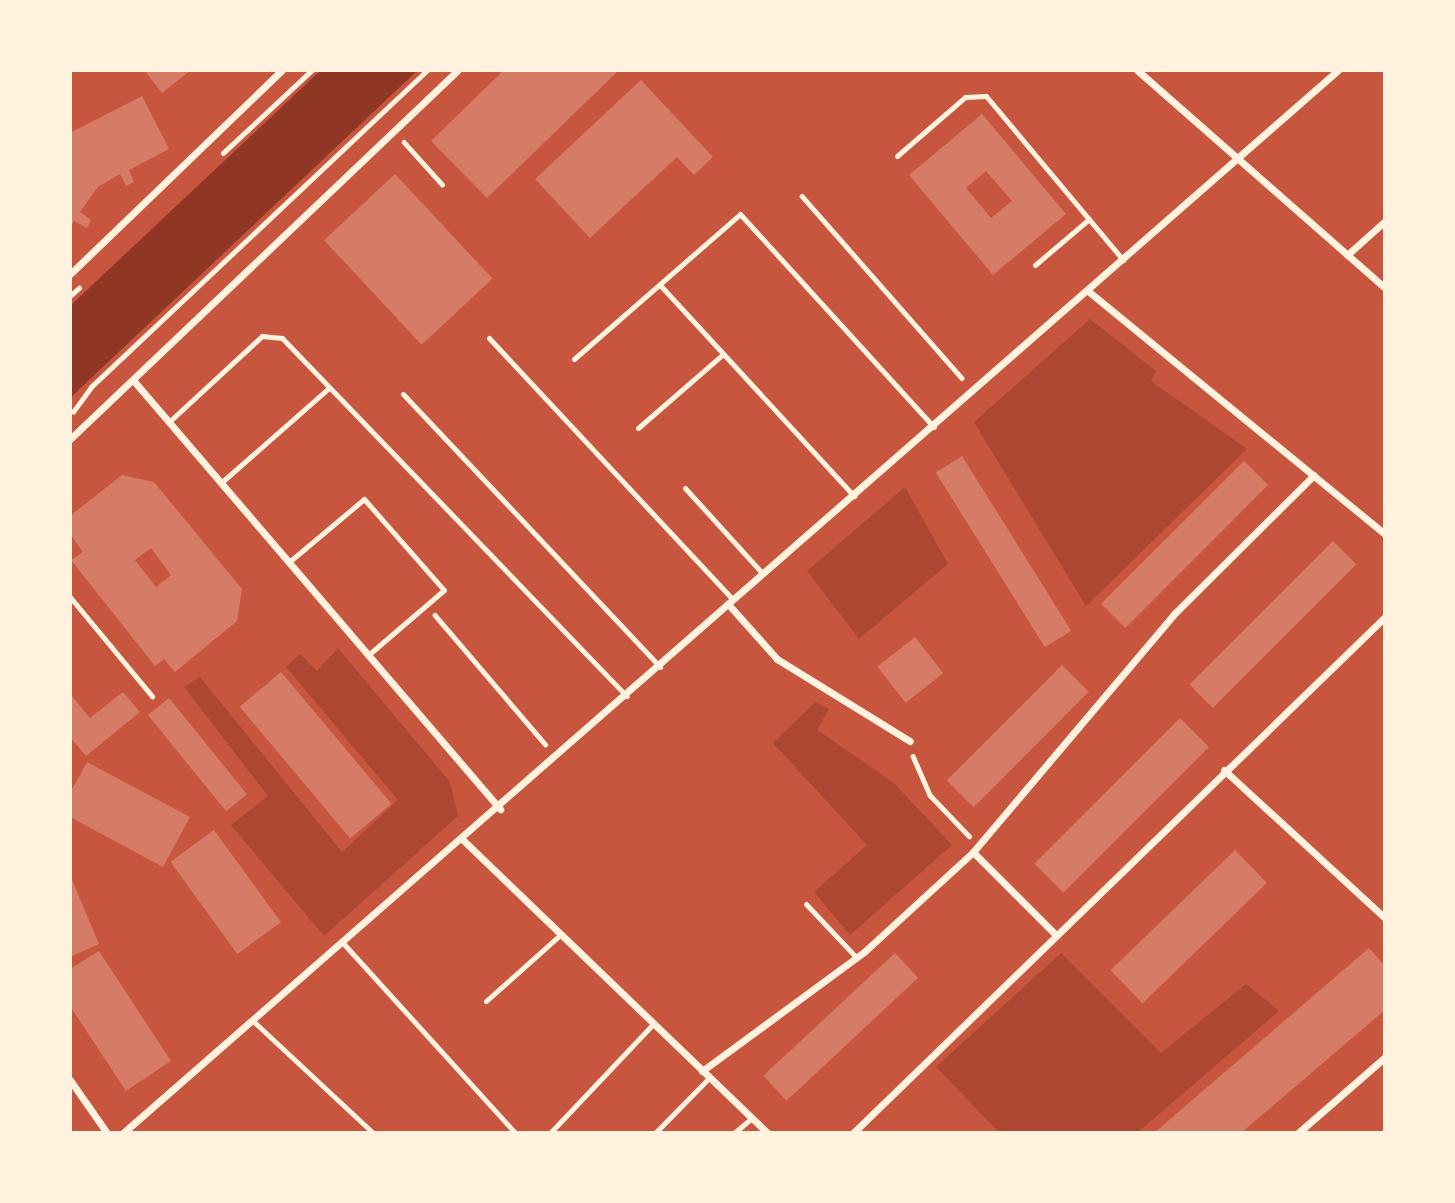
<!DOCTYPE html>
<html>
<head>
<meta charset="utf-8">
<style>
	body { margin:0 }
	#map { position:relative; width:1455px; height:1203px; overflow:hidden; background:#c8553d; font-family:Quicksand,sans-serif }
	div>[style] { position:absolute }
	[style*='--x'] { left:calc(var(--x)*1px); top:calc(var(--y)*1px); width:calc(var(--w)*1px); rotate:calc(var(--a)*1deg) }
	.green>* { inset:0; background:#ae4732 }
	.water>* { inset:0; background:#8f3625 }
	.building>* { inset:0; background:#d67c66; transform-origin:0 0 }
	.path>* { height:4.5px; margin:-2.25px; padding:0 2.25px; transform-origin:2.25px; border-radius:2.25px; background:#fff3e0 }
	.service>* { height:5px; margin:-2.5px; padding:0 2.5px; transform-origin:2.5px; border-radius:2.5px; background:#fff3e0 }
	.minor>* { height:7px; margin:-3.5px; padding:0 3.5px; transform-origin:3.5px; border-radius:3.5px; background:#fff3e0 }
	span { translate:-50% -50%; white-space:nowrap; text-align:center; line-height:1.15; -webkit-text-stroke:7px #fff3e0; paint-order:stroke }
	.frame { position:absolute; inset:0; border:72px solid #fff3e0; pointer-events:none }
</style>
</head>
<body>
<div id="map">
	<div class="green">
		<div style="clip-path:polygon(1090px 319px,1156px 371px,1151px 381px,1247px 449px,1086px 606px,974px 422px)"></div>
		<div style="clip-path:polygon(905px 487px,948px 564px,859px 639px,807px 571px)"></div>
		<div style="clip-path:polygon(338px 648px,450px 782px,458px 816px,324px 936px,231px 825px,268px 796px,184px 687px,200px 677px,342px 852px,398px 800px,286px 667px,300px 654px,317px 671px)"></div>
		<div style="clip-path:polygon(815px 702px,829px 709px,817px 730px,894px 783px,952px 845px,850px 935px,814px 892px,867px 845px,773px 743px)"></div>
		<div style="clip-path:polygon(1061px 953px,1161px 1053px,1246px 984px,1279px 1011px,1137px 1133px,1000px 1133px,936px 1067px)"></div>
	</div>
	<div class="water">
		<div style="clip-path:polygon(321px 70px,418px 70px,70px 398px,70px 306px)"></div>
	</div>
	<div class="building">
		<div style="clip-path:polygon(144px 70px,191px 70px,162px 93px)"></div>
		<div style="clip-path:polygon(504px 70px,619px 70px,487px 198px,431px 141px)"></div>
		<div style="clip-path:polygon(641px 80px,713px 157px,694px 175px,677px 157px,590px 238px,535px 179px)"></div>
		<div style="clip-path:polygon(142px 96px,169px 149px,129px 170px,134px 182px,126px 186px,120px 174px,98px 187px,80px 212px,91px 220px,87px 228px,74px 221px,70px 227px,70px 133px)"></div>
		<div style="clip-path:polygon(evenodd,982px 114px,1066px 214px,993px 275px,909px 175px,982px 114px,986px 171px,1012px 201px,991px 218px,966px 188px,986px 171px)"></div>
		<div style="left:395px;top:174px;width:143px;height:97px;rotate:47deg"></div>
		<div style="left:962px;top:456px;width:206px;height:31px;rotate:58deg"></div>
		<div style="left:1244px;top:461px;width:34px;height:202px;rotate:45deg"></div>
		<div style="clip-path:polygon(evenodd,122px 475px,154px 482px,242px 589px,237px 621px,175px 672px,164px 659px,155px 666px,71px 560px,83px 552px,70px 534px,70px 516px,122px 475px,151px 548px,171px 575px,156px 587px,135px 560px,151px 548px)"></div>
		<div style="left:1333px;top:541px;width:33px;height:203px;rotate:45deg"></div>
		<div style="left:915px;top:637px;width:46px;height:48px;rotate:52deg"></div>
		<div style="left:1062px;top:665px;width:38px;height:163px;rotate:45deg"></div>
		<div style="left:281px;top:672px;width:172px;height:54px;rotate:50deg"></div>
		<div style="clip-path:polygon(123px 692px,140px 712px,86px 756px,70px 737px,70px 694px,90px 718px)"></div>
		<div style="left:169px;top:698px;width:124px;height:27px;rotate:51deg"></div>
		<div style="left:1180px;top:718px;width:41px;height:206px;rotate:45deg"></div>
		<div style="clip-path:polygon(87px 762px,190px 817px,163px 867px,70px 817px,70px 793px)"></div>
		<div style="left:214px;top:830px;width:114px;height:54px;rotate:54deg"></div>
		<div style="left:1235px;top:850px;width:46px;height:173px;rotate:46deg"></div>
		<div style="clip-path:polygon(70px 875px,99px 944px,70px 957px)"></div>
		<div style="clip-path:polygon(1369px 948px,1385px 966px,1385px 1010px,1241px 1133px,1154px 1133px)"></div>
		<div style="clip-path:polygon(99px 951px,171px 1061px,126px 1091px,70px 1006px,70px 969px)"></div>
		<div style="left:895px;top:953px;width:34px;height:180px;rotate:47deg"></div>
	</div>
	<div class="path">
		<div style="--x:404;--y:142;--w:57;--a:47.9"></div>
		<div style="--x:223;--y:153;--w:122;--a:-43"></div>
		<div style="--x:802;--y:196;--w:242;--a:48.7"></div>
		<div style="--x:70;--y:296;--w:12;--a:-42"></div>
		<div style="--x:73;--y:412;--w:31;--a:-54"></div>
		<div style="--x:91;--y:387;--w:462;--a:-43.3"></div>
		<div style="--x:435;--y:615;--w:170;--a:49.5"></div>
		<div style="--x:913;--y:756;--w:43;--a:66.4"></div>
		<div style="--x:930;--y:795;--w:57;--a:46.4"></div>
	</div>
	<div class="service">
		<div style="--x:897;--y:156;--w:90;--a:-40.9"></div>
		<div style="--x:965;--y:97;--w:21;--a:-3"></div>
		<div style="--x:986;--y:96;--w:214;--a:50.1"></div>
		<div style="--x:1035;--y:265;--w:71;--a:-40.4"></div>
		<div style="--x:660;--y:285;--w:287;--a:47.4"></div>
		<div style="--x:489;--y:338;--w:358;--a:47"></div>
		<div style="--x:574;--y:359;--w:220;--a:-41.1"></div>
		<div style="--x:740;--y:214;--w:288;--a:47.7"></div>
		<div style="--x:403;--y:394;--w:375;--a:46.7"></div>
		<div style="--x:171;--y:420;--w:124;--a:-42.7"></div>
		<div style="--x:262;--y:336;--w:20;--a:6"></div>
		<div style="--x:282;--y:338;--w:497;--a:46.1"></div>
		<div style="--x:638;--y:428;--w:113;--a:-41"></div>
		<div style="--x:223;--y:481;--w:141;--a:-41.3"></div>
		<div style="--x:685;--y:488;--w:116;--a:47.8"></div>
		<div style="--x:289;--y:562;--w:98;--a:-40"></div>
		<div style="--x:364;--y:499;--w:121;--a:48.7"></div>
		<div style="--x:444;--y:590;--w:101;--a:139.4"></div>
		<div style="--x:70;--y:597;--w:129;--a:50.4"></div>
		<div style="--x:806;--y:904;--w:73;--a:46.7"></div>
		<div style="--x:343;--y:943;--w:256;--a:47.8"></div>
		<div style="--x:486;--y:1001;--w:99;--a:-41.7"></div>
		<div style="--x:252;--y:1020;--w:166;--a:43"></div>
		<div style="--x:550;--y:1133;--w:149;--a:-46.6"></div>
		<div style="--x:655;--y:1133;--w:77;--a:-45.5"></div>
		<div style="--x:734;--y:1133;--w:23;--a:-40"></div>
	</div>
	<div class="minor">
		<div style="--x:1137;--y:70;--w:330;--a:41.3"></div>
		<div style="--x:1347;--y:255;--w:51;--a:-41.8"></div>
		<div style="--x:70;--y:274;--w:294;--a:-43.9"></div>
		<div style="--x:1088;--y:291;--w:384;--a:39.3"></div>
		<div style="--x:133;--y:380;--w:565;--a:49.45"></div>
		<div style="--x:70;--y:439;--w:535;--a:-43.56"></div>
		<div style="--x:728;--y:604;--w:74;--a:48.3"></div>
		<div style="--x:777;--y:659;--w:156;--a:31.7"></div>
		<div style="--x:1224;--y:770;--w:219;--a:42.6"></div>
		<div style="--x:463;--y:840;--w:423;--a:43.9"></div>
		<div style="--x:973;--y:852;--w:117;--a:45"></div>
		<div style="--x:702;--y:1071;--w:201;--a:-36.3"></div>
		<div style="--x:864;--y:952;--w:148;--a:-42.5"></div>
		<div style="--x:973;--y:852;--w:312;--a:-49.8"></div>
		<div style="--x:1174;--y:614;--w:197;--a:-44.8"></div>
		<div style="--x:70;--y:1080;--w:65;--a:55.1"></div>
		<div style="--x:123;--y:1133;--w:1614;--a:-41.18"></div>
		<div style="--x:853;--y:1133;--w:741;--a:-44.13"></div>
		<div style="--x:1298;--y:1133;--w:116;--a:-41.1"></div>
	</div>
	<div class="frame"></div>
</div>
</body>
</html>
